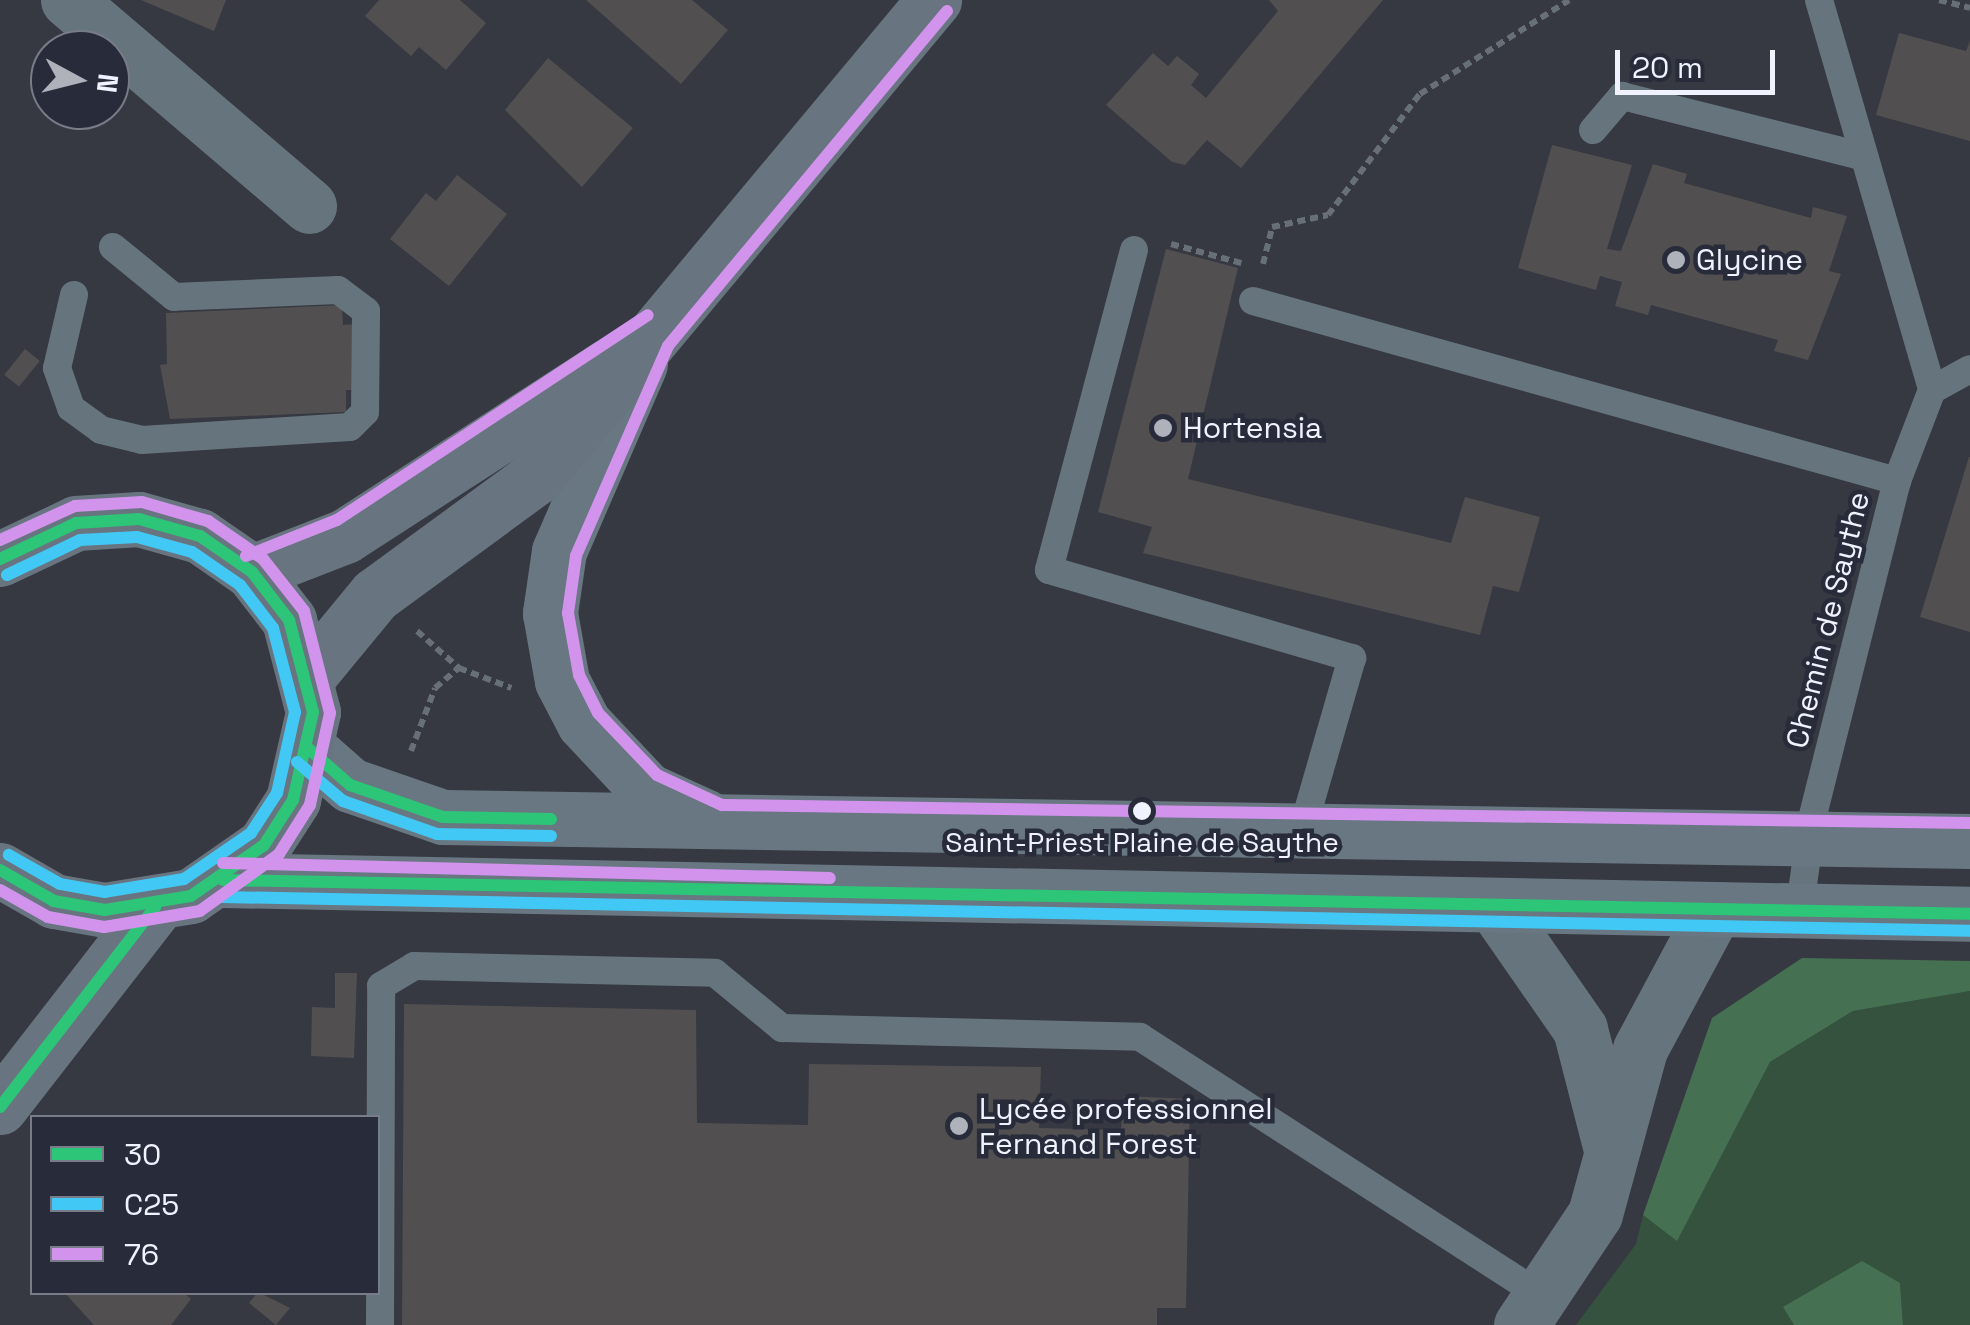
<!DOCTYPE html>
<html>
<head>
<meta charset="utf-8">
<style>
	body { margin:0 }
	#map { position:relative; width:1970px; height:1325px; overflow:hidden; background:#363941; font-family:"Space Grotesk",sans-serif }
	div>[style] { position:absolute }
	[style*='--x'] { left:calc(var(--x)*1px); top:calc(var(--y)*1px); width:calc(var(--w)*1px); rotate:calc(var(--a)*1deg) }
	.green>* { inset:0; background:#34523e }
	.forest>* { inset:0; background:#457152 }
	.building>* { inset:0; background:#524f51; transform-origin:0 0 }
	.path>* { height:6px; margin-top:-3px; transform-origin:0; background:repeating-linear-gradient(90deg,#676f77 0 8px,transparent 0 13px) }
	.lane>* { height:28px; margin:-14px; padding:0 14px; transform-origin:14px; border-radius:14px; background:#66747d }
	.street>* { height:55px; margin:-27.5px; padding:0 27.5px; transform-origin:27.5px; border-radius:27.5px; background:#66747d }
	.secondary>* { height:55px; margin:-27.5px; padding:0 27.5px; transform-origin:27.5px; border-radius:27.5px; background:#687782 }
	.primary>* { height:55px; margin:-27.5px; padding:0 27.5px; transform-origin:27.5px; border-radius:27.5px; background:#687580 }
	.bus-1>* { height:12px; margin:-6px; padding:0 6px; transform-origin:6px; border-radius:6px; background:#2dc577 }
	.bus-2>* { height:12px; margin:-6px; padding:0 6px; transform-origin:6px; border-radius:6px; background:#41c8f4 }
	.bus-3>* { height:12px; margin:-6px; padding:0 6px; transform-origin:6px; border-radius:6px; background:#d193ec }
	.dots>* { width:28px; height:28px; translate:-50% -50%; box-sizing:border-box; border:5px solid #282c3a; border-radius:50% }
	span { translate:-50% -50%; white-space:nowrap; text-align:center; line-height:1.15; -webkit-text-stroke:9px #282c3a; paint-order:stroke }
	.bus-label { font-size:28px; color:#f0f3fd }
	.poi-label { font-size:30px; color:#f0f3fd }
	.left { translate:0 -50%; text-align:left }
	.street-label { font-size:30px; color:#f0f3fd }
	.legend { position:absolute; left:30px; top:1115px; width:350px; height:180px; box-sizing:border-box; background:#282c3a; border:2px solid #787c88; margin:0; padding:12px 18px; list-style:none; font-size:30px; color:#f0f3fd }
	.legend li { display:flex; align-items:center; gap:20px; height:50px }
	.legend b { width:50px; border:2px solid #787c88 }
	.north { position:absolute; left:30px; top:30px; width:100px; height:100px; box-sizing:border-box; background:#282c3a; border:2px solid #787c88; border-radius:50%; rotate:97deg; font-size:28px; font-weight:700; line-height:40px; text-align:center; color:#f0f3fd }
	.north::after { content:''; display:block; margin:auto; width:35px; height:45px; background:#afb2bb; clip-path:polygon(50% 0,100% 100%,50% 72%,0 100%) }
	.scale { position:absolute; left:1615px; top:50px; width:160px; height:45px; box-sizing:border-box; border:5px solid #f0f3fd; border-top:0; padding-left:12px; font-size:30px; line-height:35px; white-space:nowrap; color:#f0f3fd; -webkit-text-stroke:8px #282c3a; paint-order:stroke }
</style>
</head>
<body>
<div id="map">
	<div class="green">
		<div style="clip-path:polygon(1970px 991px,1970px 1325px,1903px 1325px,1900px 1283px,1784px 1308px,1794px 1325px,1576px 1325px,1636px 1244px,1643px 1215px,1677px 1240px,1770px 1062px,1853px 1011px)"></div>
	</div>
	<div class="forest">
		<div style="clip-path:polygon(1802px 958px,1970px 961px,1970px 991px,1853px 1011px,1770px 1062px,1677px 1241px,1643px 1215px,1712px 1018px)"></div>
		<div style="clip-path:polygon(1862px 1261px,1900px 1283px,1903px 1325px,1794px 1325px,1783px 1307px)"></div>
	</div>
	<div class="building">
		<div style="clip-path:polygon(141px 0,226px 0,214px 31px)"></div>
		<div style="clip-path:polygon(379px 0,460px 0,486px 23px,446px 70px,419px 47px,411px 56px,365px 16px)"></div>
		<div style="clip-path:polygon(586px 0,692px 0,728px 30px,681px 84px)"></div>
		<div style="clip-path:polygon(1269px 0,1383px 0,1241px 168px,1207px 140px,1185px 165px,1172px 162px,1106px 105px,1153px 53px,1168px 66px,1177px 56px,1199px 74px,1191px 85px,1206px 98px,1278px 11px)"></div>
		<div style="clip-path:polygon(1899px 33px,1966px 51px,1970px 41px,1970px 141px,1876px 115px)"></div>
		<div style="clip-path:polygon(548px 58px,633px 128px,582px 187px,505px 110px)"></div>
		<div style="clip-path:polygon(1552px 145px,1632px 165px,1607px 249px,1621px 251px,1653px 164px,1687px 174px,1684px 183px,1811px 218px,1813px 207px,1847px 216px,1829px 271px,1841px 274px,1808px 360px,1774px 351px,1778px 340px,1651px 305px,1648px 315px,1615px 306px,1622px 282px,1600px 276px,1596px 290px,1518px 268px)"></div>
		<div style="clip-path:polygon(457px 175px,507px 214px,449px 286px,390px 239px,426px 193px,436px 201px)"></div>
		<div style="clip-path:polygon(1166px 249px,1238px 268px,1188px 479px,1451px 543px,1465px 497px,1540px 517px,1519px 592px,1493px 586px,1480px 635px,1143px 553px,1152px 527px,1098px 512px)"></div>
		<div style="clip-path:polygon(342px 305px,343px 325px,356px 324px,359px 390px,346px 390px,346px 412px,170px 419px,160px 365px,167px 364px,166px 313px)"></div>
		<div style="left:25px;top:349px;width:19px;height:33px;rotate:39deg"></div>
		<div style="clip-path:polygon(1969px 457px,1970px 457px,1970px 632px,1920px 617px)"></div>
		<div style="clip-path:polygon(335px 973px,357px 973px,354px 1058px,311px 1056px,312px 1007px,335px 1008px)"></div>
		<div style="clip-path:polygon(404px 1004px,696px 1010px,697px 1123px,808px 1125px,809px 1064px,1041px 1067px,1039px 1128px,1121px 1130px,1124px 1096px,1190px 1099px,1186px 1308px,1157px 1308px,1157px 1325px,402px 1325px)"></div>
		<div style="clip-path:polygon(64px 1292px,183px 1292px,191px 1299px,171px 1325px,94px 1325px)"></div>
		<div style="clip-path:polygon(258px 1292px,290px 1308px,276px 1325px,249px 1303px)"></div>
	</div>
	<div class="path">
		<div style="--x:1939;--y:0;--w:32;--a:14"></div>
		<div style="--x:1171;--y:244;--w:73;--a:15.2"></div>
		<div style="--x:1263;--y:264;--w:38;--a:-76"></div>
		<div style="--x:1272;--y:227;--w:57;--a:-12.1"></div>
		<div style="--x:1328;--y:215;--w:152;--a:-52.8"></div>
		<div style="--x:1420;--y:94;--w:176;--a:-32.2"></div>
		<div style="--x:417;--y:631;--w:56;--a:41.4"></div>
		<div style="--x:459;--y:668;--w:56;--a:21"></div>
		<div style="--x:411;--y:751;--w:67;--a:-69.1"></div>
		<div style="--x:435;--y:688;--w:31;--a:-40"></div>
	</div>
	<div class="lane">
		<div style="--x:1819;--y:0;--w:406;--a:73.8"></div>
		<div style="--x:1593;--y:130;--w:45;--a:-49.5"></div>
		<div style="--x:1622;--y:96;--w:245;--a:14.1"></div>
		<div style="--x:1134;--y:250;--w:331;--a:104.9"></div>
		<div style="--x:1049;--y:570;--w:316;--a:16.2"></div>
		<div style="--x:1352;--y:658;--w:180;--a:106.1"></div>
		<div style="--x:74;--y:295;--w:75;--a:103.1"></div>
		<div style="--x:57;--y:368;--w:42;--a:70.7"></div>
		<div style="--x:71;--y:408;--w:37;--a:36"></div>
		<div style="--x:101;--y:430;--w:42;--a:13.7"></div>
		<div style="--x:142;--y:440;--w:208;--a:-3.6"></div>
		<div style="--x:350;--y:427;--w:21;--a:-45"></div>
		<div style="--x:365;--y:412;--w:101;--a:-89.4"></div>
		<div style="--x:366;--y:311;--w:35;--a:-143"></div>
		<div style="--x:338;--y:290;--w:164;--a:177.6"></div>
		<div style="--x:174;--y:297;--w:79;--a:-140.7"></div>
		<div style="--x:1253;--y:301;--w:669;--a:15.62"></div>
		<div style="--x:1799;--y:914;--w:96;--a:-82.2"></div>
		<div style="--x:1812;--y:819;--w:349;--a:-75.9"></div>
		<div style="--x:1897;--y:481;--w:97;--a:-69"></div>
		<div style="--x:1932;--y:390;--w:43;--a:-28.9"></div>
		<div style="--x:380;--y:1325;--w:339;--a:-89.8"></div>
		<div style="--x:381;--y:986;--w:39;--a:-31"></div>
		<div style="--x:414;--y:966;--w:301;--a:1.3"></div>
		<div style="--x:715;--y:973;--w:87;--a:39.4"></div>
		<div style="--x:782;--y:1028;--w:358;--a:1.4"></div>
		<div style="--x:1140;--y:1037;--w:480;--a:32.8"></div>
	</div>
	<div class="street">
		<div style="--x:68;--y:0;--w:317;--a:40.5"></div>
		<div style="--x:1496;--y:908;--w:147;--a:55.2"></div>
		<div style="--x:1580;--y:1029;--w:121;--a:75.6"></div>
		<div style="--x:1521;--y:1325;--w:133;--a:-56.3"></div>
		<div style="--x:1595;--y:1214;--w:171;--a:-74.7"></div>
		<div style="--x:1640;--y:1049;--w:154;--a:-61.8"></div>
	</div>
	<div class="secondary">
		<div style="--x:640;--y:364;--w:204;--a:113.4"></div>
		<div style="--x:559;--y:551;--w:63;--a:98.3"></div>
		<div style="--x:550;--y:613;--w:69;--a:80"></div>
		<div style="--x:562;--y:681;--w:47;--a:62.4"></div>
		<div style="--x:584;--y:723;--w:92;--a:46.8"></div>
		<div style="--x:647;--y:790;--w:65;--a:24.6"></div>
		<div style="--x:309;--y:749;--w:55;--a:41.3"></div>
		<div style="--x:350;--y:785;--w:98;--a:19"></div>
		<div style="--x:443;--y:817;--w:1527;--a:0.9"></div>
		<div style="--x:223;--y:880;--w:1747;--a:1.11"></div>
	</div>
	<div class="primary">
		<div style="--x:0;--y:559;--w:84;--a:-25.3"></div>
		<div style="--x:76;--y:523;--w:63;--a:-3.6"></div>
		<div style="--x:139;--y:519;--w:63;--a:15.6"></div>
		<div style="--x:200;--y:536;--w:63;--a:34.7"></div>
		<div style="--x:252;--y:572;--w:61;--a:52.4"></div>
		<div style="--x:289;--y:620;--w:95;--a:75.4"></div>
		<div style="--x:313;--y:712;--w:90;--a:102.8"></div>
		<div style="--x:293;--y:800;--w:54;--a:122.8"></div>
		<div style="--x:264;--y:845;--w:89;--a:145.1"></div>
		<div style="--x:191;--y:896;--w:87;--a:170.8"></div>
		<div style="--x:105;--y:910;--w:52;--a:-170"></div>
		<div style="--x:54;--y:901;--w:62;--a:-150.1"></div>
		<div style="--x:252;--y:572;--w:100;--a:-21.2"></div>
		<div style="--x:345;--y:536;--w:313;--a:-32.9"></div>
		<div style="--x:309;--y:675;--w:104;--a:-50.5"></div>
		<div style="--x:375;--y:595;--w:198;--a:-36.2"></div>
		<div style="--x:535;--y:478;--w:623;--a:-50.15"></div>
		<div style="--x:0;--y:1107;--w:253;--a:-52.2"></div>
	</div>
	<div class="bus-1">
		<div style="--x:0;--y:559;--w:84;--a:-25.3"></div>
		<div style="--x:76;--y:523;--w:63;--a:-3.6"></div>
		<div style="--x:139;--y:519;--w:63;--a:15.6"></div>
		<div style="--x:200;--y:536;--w:63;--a:34.7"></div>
		<div style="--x:252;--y:572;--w:61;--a:52.4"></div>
		<div style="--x:289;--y:620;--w:95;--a:75.4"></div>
		<div style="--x:313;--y:712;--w:90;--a:102.8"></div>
		<div style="--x:293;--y:800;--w:54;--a:122.8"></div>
		<div style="--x:264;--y:845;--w:89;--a:145.1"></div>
		<div style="--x:191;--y:896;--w:87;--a:170.8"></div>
		<div style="--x:105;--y:910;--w:52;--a:-170"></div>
		<div style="--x:54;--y:901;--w:62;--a:-150.1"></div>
		<div style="--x:309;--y:749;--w:55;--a:41.3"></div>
		<div style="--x:350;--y:785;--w:98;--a:19"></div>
		<div style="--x:443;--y:817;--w:108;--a:1.1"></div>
		<div style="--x:223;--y:880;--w:1747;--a:1.11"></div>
		<div style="--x:0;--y:1107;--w:253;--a:-52.2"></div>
	</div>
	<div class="bus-2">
		<div style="--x:7;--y:575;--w:81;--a:-25.6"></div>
		<div style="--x:80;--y:540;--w:57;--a:-3"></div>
		<div style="--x:137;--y:537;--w:57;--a:15.3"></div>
		<div style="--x:192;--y:552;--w:58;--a:34.5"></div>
		<div style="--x:240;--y:585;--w:54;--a:52.5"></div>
		<div style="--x:273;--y:628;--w:87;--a:75.3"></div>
		<div style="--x:295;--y:712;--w:83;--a:102.5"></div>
		<div style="--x:277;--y:793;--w:48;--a:123"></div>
		<div style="--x:251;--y:833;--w:81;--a:145.5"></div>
		<div style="--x:184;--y:879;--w:80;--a:170.7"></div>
		<div style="--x:105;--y:892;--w:46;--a:-169.9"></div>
		<div style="--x:60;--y:884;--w:59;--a:-150.4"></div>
		<div style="--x:297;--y:762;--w:60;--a:40.3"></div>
		<div style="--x:343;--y:801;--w:100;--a:19.3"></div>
		<div style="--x:437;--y:834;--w:114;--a:1"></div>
		<div style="--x:223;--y:897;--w:1747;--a:1.11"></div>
	</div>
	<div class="bus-3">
		<div style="--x:947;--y:11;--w:436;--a:129.8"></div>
		<div style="--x:668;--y:346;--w:229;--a:113.7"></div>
		<div style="--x:576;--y:556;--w:58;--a:98"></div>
		<div style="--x:568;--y:613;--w:63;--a:79.9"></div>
		<div style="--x:579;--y:675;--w:42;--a:63.4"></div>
		<div style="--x:598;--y:713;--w:86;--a:46.4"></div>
		<div style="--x:657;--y:775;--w:72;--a:24.8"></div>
		<div style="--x:722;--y:805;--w:1248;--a:0.83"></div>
		<div style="--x:0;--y:540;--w:82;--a:-24.4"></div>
		<div style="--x:75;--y:506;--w:67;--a:-3.4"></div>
		<div style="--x:142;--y:502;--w:69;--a:16.1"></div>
		<div style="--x:208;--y:521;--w:67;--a:34.6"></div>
		<div style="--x:263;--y:559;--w:66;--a:51.7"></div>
		<div style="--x:304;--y:611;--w:105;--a:75.7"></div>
		<div style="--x:330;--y:713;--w:94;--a:102.3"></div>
		<div style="--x:310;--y:805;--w:58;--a:122.3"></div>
		<div style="--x:279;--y:854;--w:97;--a:144.2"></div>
		<div style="--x:200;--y:911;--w:97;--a:170.5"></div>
		<div style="--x:104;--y:927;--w:57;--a:-169.9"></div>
		<div style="--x:48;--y:917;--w:55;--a:-150.6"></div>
		<div style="--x:246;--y:556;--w:98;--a:-21.6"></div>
		<div style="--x:337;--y:520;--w:372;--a:-33.4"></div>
		<div style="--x:223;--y:863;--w:607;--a:1.42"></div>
	</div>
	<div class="dots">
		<div style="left:1676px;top:260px;background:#afb2bb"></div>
		<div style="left:1163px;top:428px;background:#afb2bb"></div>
		<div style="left:1142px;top:811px;background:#f0f3fd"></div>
		<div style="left:959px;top:1126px;background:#afb2bb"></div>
	</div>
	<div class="bus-label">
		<span style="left:1142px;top:842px">Saint-Priest Plaine de Saythe</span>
	</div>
	<div class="poi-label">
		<span class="left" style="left:1696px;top:260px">Glycine</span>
		<span class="left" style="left:1183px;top:428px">Hortensia</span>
		<span class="left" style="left:979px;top:1126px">Lycée professionnel<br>Fernand Forest</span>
	</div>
	<div class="street-label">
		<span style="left:1828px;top:620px;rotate:-76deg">Chemin de Saythe</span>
	</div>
	<ul class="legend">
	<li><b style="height:12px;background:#2dc577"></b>30</li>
	<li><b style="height:12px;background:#41c8f4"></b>C25</li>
	<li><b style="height:12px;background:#d193ec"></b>76</li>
	</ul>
	<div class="north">N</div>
	<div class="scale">20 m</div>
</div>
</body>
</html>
